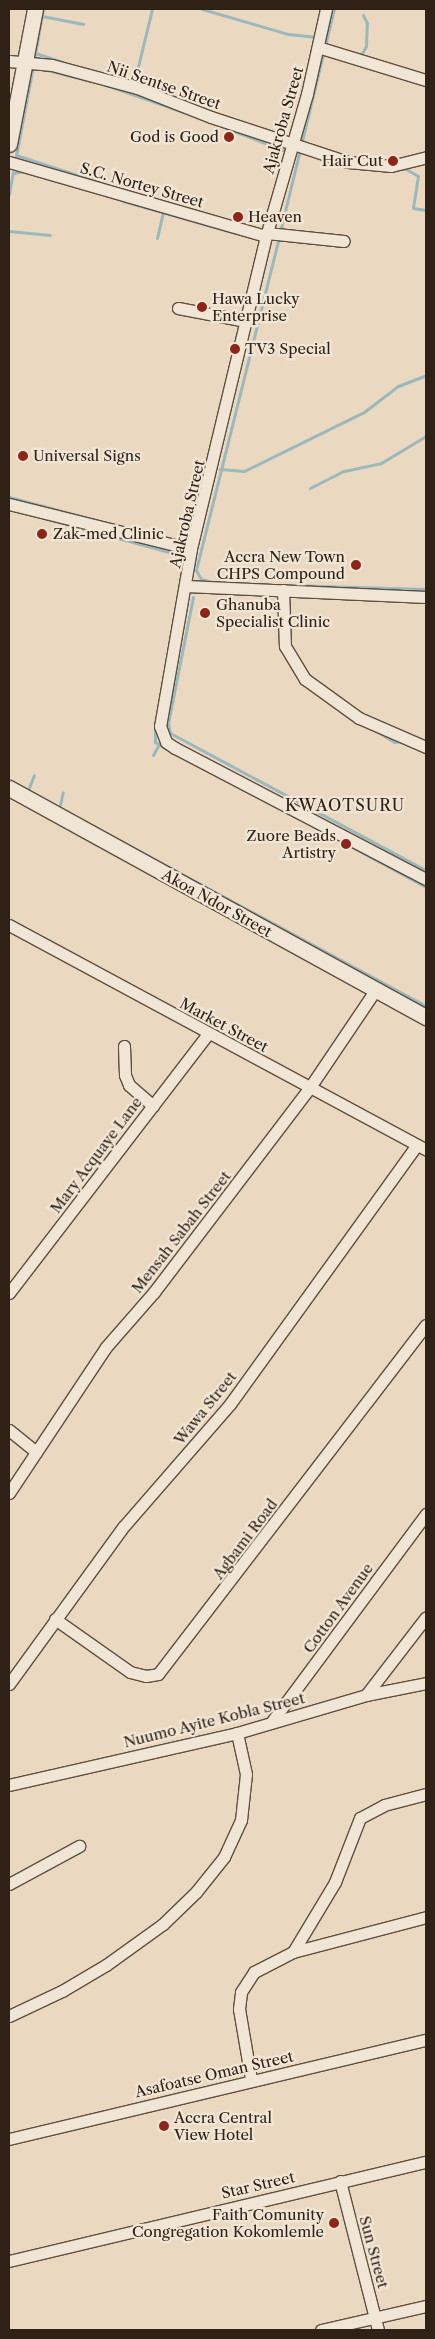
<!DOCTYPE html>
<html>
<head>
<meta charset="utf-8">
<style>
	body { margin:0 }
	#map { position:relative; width:435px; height:2339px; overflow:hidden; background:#ead9c0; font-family:"Libre Caslon Text",serif }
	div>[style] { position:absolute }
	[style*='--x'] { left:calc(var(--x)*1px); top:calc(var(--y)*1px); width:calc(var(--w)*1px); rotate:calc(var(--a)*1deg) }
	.stream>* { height:3px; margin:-1.5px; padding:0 1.5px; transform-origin:1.5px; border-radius:1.5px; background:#9bb8bc }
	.roads { filter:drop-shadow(1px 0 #5e4f40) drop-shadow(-1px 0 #5e4f40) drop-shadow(0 1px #5e4f40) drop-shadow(0 -1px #5e4f40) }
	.minor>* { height:11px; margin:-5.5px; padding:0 5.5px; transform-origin:5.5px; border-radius:5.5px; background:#f1e6d6 }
	.tertiary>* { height:15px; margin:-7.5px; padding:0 7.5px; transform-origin:7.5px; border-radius:7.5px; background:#f1e6d6 }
	.dots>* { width:14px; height:14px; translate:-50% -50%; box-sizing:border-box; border:2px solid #f1e6d6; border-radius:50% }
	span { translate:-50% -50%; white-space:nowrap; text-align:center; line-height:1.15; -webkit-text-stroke:4.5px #f1e6d6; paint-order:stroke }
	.street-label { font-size:15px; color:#2f2115 }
	.poi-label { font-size:15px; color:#2f2115 }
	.right { translate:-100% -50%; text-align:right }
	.left { translate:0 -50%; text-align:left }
	.neighbourhood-label { font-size:16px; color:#2f2115; letter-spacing:1px }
	.frame { position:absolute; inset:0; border:10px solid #2f2115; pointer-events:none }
</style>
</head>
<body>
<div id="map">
	<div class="stream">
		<div style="--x:202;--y:9;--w:90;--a:16.2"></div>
		<div style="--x:288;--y:34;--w:27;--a:6"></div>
		<div style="--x:42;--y:16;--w:42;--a:11"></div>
		<div style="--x:35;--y:53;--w:29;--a:18"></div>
		<div style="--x:361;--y:55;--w:10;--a:-61"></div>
		<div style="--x:366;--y:46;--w:23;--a:-88"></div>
		<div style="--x:367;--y:23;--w:9;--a:-117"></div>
		<div style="--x:34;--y:60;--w:52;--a:-80"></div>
		<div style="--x:43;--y:69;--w:49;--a:14.3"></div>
		<div style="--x:134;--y:83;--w:76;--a:-76.3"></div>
		<div style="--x:106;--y:85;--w:82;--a:19.3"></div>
		<div style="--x:226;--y:128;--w:66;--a:21.2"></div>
		<div style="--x:16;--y:155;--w:89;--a:18.2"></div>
		<div style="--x:16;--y:156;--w:92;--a:-79.3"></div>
		<div style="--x:397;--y:169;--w:9;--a:0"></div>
		<div style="--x:406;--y:169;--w:14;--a:30"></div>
		<div style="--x:418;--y:176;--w:32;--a:99"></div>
		<div style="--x:413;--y:208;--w:13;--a:9"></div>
		<div style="--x:13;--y:173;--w:11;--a:-10"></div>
		<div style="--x:9;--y:194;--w:22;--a:-80"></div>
		<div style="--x:123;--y:201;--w:116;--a:15.9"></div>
		<div style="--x:9;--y:231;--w:41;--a:5.6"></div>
		<div style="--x:280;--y:232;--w:229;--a:-76.4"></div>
		<div style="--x:157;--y:238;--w:26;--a:-77"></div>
		<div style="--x:220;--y:469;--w:24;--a:5"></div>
		<div style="--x:244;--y:471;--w:134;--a:-26.2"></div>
		<div style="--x:364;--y:412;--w:43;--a:-37.4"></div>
		<div style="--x:398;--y:386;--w:30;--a:-21"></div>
		<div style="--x:310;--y:488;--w:38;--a:-27"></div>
		<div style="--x:344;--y:471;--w:38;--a:-12"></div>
		<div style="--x:381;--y:463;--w:52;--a:-31"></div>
		<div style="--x:9;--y:497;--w:106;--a:14.8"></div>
		<div style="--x:44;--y:518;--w:145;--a:15.2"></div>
		<div style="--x:186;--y:544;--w:14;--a:-73"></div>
		<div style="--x:182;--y:567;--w:16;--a:-79"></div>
		<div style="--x:213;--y:582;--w:12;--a:-166"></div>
		<div style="--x:201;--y:579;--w:10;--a:-119"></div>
		<div style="--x:196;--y:570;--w:342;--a:-76"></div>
		<div style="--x:287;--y:585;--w:139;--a:1.6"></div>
		<div style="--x:193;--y:597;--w:128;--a:101.2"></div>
		<div style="--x:168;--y:723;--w:10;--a:79"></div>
		<div style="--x:170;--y:733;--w:290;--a:28.2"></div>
		<div style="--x:155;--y:723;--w:19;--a:90"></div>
		<div style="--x:155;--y:742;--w:12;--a:31"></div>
		<div style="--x:376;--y:731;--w:21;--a:31"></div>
		<div style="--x:394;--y:742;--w:8;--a:-7"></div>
		<div style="--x:153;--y:755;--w:13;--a:-61"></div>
		<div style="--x:27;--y:793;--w:19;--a:-69"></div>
		<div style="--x:59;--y:809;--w:17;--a:-77"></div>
		<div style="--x:93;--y:826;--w:379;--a:28.4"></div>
		<div style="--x:70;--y:830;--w:229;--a:28.7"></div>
		<div style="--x:341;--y:841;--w:97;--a:28.4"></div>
		<div style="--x:287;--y:949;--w:21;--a:28"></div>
	</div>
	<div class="roads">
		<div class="minor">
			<div style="--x:326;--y:9;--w:87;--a:102.6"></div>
			<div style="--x:307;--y:94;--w:148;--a:106.1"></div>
			<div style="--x:266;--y:236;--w:322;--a:103.5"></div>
			<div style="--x:191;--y:549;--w:180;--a:99.9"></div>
			<div style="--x:160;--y:726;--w:17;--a:69"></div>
			<div style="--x:166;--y:742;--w:11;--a:34"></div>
			<div style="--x:175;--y:748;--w:283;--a:27.6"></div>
			<div style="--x:318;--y:47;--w:113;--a:17"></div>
			<div style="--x:9;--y:61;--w:43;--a:5.3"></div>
			<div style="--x:52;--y:65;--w:88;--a:15.1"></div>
			<div style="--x:137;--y:88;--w:79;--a:21.4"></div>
			<div style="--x:211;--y:117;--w:144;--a:18.2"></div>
			<div style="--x:348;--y:162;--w:43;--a:5.3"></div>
			<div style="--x:391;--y:166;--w:36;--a:-14"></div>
			<div style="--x:9;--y:162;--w:267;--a:16.1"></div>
			<div style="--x:267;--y:233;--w:77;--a:5.9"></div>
			<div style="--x:178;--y:308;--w:68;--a:11"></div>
			<div style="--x:9;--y:504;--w:187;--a:13.9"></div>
			<div style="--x:186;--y:586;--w:240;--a:2.6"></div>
			<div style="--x:283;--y:590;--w:56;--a:88"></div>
			<div style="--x:285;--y:646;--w:39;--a:59"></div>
			<div style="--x:305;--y:679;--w:67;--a:35.8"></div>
			<div style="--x:359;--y:718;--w:73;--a:23.4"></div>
			<div style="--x:9;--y:925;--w:474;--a:28.3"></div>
			<div style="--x:124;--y:1046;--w:29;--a:88"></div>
			<div style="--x:125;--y:1075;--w:11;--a:68"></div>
			<div style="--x:129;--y:1085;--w:32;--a:41"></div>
			<div style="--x:9;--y:1293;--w:327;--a:-52.5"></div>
			<div style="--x:9;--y:1430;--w:35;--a:39"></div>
			<div style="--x:9;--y:1493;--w:175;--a:-56.4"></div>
			<div style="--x:106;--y:1347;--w:73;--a:-48.9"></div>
			<div style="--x:154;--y:1292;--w:258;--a:-52.7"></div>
			<div style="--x:310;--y:1087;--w:118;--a:-56"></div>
			<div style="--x:55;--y:1619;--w:92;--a:35.2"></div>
			<div style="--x:130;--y:1672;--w:16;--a:14"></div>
			<div style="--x:146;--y:1676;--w:12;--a:-9"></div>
			<div style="--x:158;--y:1674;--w:440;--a:-52.5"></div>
			<div style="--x:9;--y:1684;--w:195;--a:-54"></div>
			<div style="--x:124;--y:1526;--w:162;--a:-49"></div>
			<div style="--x:230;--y:1404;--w:319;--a:-54.2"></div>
			<div style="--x:366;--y:1695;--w:98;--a:-52.4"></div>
			<div style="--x:273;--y:1720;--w:257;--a:-53.4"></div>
			<div style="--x:9;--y:1785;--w:234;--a:-12.8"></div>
			<div style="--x:237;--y:1733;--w:134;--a:-16.4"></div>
			<div style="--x:366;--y:1695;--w:61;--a:-11.3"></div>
			<div style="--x:9;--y:1884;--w:80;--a:-28.5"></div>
			<div style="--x:293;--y:1952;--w:82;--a:-59"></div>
			<div style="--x:335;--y:1882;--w:69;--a:-68.7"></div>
			<div style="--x:360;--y:1818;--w:27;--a:-28"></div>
			<div style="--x:384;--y:1805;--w:43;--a:-14.7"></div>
			<div style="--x:9;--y:2016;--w:59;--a:-25.3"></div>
			<div style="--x:62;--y:1991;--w:51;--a:-30.6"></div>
			<div style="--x:106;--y:1965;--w:70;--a:-35.7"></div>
			<div style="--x:163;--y:1924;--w:46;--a:-44.1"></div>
			<div style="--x:196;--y:1892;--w:45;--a:-51.3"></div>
			<div style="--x:224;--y:1857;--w:41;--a:-65.3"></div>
			<div style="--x:241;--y:1820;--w:46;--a:-83.8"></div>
			<div style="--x:246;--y:1774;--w:42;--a:-102.4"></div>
			<div style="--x:251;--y:2079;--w:71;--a:-99.7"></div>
			<div style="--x:239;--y:2009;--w:17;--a:-83"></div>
			<div style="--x:241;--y:1992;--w:24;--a:-57"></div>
			<div style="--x:254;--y:1972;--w:44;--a:-27.1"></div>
			<div style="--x:293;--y:1952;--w:138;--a:-14.7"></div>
			<div style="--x:9;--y:2139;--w:429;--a:-13.4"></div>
			<div style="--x:340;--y:2181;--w:154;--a:75.7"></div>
			<div style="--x:9;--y:2261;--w:429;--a:-13.4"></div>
			<div style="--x:321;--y:2330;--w:108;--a:-12.9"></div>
		</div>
		<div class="tertiary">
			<div style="--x:9;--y:144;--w:137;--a:-79.1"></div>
			<div style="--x:9;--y:788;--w:476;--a:28.8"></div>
		</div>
	</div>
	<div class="dots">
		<div style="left:229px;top:137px;background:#8f2418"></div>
		<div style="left:393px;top:161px;background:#8f2418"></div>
		<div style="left:238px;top:217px;background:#8f2418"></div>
		<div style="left:202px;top:307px;background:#8f2418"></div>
		<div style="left:235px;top:349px;background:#8f2418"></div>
		<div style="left:23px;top:456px;background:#8f2418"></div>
		<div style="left:42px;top:534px;background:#8f2418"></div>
		<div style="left:356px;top:565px;background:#8f2418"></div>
		<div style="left:205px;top:613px;background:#8f2418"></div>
		<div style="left:346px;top:844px;background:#8f2418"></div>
		<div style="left:164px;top:2126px;background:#8f2418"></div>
		<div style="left:334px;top:2223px;background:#8f2418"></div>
	</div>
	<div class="street-label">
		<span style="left:164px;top:85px;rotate:19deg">Nii Sentse Street</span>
		<span style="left:283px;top:120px;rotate:-74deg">Ajakroba Street</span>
		<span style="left:142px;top:185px;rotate:16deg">S.C. Nortey Street</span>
		<span style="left:187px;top:514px;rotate:-77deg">Ajakroba Street</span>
		<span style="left:217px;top:903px;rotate:29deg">Akoa Ndor Street</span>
		<span style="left:224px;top:1025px;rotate:28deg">Market Street</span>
		<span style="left:96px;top:1155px;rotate:-53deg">Mary Acquaye Lane</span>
		<span style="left:181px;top:1232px;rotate:-52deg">Mensah Sabah Street</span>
		<span style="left:205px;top:1408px;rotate:-51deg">Wawa Street</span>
		<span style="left:245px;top:1539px;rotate:-53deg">Agbami Road</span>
		<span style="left:338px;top:1608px;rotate:-54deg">Cotton Avenue</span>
		<span style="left:214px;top:1720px;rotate:-14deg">Nuumo Ayite Kobla Street</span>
		<span style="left:214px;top:2074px;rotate:-13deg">Asafoatse Oman Street</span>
		<span style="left:258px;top:2185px;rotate:-13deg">Star Street</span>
		<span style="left:374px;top:2252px;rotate:75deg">Sun Street</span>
	</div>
	<div class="poi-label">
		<span class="right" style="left:219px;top:137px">God is Good</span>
		<span class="right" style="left:383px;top:161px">Hair Cut</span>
		<span class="left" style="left:248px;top:217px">Heaven</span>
		<span class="left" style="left:212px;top:307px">Hawa Lucky<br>Enterprise</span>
		<span class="left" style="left:245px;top:349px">TV3 Special</span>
		<span class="left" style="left:33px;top:456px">Universal Signs</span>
		<span class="left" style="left:53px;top:534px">Zak-med Clinic</span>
		<span class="right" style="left:345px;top:565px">Accra New Town<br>CHPS Compound</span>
		<span class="left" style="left:216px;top:613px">Ghanuba<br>Specialist Clinic</span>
		<span class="right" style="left:336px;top:844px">Zuore Beads<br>Artistry</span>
		<span class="left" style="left:174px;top:2126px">Accra Central<br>View Hotel</span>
		<span class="right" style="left:324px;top:2223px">Faith Comunity<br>Congregation Kokomlemle</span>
	</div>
	<div class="neighbourhood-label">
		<span style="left:345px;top:805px">KWAOTSURU</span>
	</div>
	<div class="frame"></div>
</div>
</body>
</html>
